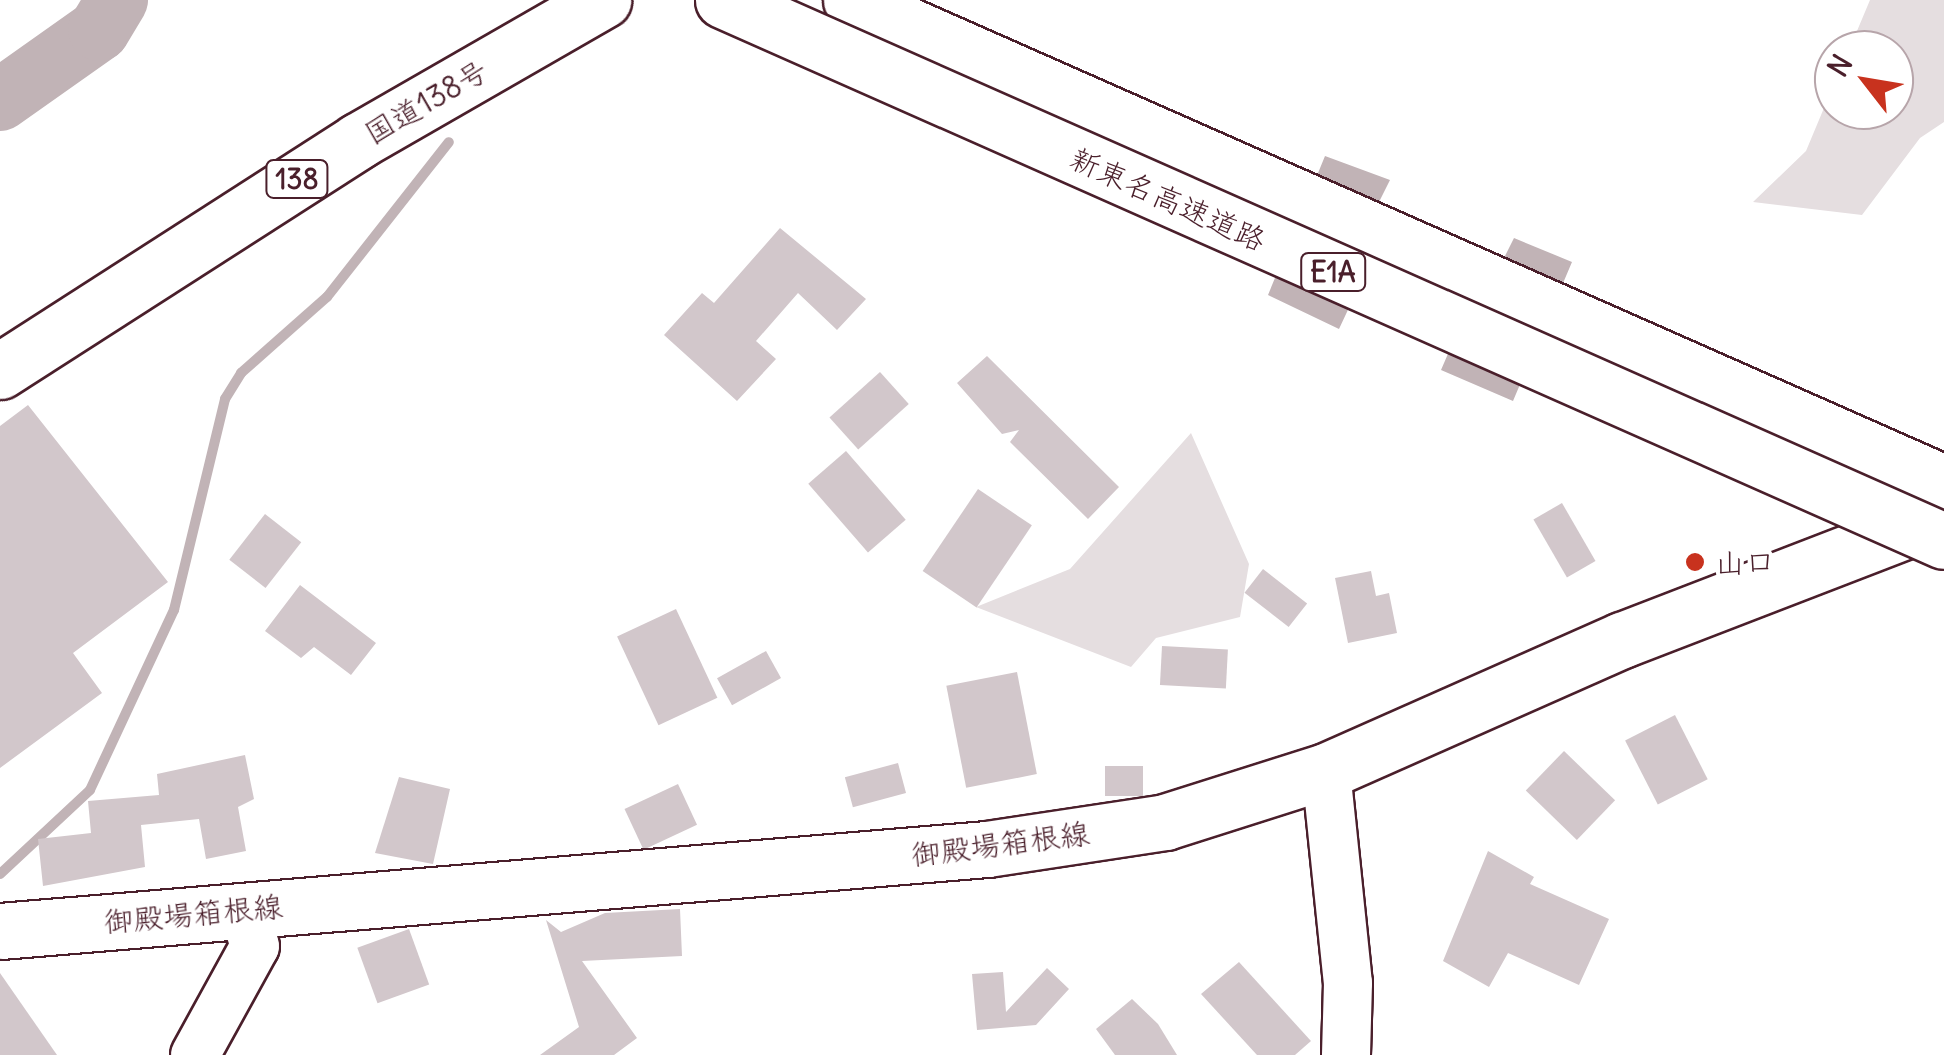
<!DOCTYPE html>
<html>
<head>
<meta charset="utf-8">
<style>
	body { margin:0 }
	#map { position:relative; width:1944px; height:1055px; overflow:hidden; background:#fff; font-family:Delius,"Klee One",sans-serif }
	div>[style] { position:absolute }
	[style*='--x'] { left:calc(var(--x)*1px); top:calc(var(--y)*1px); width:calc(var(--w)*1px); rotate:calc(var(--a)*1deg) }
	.green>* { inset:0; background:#e5dee0 }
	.water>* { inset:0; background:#c1b3b6 }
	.stream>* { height:10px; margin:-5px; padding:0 5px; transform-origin:5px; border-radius:5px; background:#c1b3b6 }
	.river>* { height:62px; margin:-31px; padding:0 31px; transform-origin:31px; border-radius:31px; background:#c1b3b6 }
	.building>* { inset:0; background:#d2c7cb; transform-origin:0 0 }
	.roads { filter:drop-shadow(2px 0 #4a1f2b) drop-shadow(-2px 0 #4a1f2b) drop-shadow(0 2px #4a1f2b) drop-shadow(0 -2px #4a1f2b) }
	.minor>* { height:48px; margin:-24px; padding:0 24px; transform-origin:24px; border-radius:24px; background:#fff }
	.major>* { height:55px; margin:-27.5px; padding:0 27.5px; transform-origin:27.5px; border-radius:27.5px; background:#fff }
	.highway>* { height:55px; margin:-27.5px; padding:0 27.5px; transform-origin:27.5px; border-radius:27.5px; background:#fff }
	.bridges { filter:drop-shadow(2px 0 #4a1f2b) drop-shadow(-2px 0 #4a1f2b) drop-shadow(0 2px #4a1f2b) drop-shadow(0 -2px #4a1f2b) }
	.highway-bridge>* { height:55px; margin:-27.5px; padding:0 27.5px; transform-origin:27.5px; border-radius:27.5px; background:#fff }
	.dots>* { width:28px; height:28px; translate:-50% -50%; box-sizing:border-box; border:5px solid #fff; border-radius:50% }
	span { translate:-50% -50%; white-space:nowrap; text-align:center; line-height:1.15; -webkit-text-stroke:8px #fff; paint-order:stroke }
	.shield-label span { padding:2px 8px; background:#fff; border:2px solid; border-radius:8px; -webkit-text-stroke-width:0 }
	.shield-label { font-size:28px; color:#4a1f2b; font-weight:700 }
	.street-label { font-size:30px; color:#4a1f2b }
	.poi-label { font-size:30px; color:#4a1f2b }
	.left { translate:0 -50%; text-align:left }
	.north { position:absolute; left:1814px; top:30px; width:100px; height:100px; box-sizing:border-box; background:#fff; border:2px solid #b7a5aa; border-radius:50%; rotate:301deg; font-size:28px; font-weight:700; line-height:40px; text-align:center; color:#4a1f2b }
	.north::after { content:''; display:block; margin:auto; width:35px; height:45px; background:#c8321e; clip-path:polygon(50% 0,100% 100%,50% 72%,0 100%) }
</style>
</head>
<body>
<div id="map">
	<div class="green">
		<div style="clip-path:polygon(1870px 0,1944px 0,1944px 122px,1920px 138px,1862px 215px,1753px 202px,1806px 151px,1834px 84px,1834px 110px,1894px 110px,1894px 50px,1849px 50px)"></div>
		<div style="clip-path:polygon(1191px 433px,1249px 564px,1240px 617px,1156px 638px,1131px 667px,976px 607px,1070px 569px)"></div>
	</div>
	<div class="water">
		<div style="clip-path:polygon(1325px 156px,1390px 180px,1375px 210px,1391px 218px,1339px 329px,1268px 295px)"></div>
		<div style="clip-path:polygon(1514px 238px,1572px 262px,1513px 401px,1441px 370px,1488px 261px,1502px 262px)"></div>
	</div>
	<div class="stream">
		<div style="--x:0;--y:874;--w:123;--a:-43"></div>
		<div style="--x:90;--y:790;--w:199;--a:-65"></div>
		<div style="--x:174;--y:610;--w:217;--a:-76.4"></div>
		<div style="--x:225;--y:399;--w:31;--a:-58"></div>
		<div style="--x:241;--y:373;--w:115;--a:-41.5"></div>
		<div style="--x:327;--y:297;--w:197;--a:-51.8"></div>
	</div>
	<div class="river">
		<div style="--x:0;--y:100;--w:121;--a:-35.3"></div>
		<div style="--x:99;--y:30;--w:35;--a:-59"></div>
	</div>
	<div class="building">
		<div style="clip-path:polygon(780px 228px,866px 299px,837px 330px,798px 293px,756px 341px,776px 359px,737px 401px,664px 335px,702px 293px,714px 303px)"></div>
		<div style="clip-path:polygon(987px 356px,1119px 487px,1088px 519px,1010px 442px,1019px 430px,1002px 434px,957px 383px)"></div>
		<div style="left:880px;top:372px;width:43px;height:68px;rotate:48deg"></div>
		<div style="clip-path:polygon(28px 405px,168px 582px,73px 653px,102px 693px,0 768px,0 426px)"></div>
		<div style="left:846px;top:451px;width:91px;height:50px;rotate:49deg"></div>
		<div style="left:978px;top:489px;width:65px;height:99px;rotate:34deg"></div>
		<div style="left:1562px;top:503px;width:67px;height:33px;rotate:60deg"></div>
		<div style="left:265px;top:514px;width:46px;height:58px;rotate:38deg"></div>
		<div style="left:1263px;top:569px;width:56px;height:30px;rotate:38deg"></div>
		<div style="clip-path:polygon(1371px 571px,1376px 596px,1389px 593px,1397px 633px,1348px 643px,1335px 578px)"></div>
		<div style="clip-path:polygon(300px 585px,376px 643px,351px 675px,314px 647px,301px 658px,265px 631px)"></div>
		<div style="left:676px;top:609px;width:98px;height:65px;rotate:65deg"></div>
		<div style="left:1162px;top:646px;width:66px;height:39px;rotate:3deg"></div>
		<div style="left:766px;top:651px;width:31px;height:56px;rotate:61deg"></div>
		<div style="left:1017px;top:672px;width:104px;height:72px;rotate:79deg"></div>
		<div style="left:1675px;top:715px;width:72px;height:56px;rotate:63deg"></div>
		<div style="left:1564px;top:751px;width:71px;height:55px;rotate:44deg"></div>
		<div style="clip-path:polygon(245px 755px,254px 799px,238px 807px,246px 851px,206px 859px,199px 819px,141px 825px,145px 867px,43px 886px,38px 839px,91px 833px,88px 801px,159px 795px,157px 774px)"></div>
		<div style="left:898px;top:763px;width:31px;height:55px;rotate:75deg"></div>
		<div style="left:1105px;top:766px;width:38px;height:30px"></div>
		<div style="clip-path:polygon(399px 777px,450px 789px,433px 864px,375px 853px)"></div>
		<div style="left:678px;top:784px;width:45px;height:59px;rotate:65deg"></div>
		<div style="clip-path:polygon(1488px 851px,1534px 877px,1530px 884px,1609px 919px,1579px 985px,1508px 953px,1489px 987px,1443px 961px)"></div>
		<div style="clip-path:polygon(680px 909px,682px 956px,582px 961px,637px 1038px,614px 1055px,540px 1055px,579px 1027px,546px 920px,561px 932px,605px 913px)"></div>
		<div style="left:409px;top:929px;width:59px;height:55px;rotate:70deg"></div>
		<div style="clip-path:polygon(1239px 962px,1311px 1041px,1295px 1055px,1257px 1055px,1201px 994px)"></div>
		<div style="clip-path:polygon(1047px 968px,1069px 989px,1036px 1025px,977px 1030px,972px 974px,1003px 972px,1006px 1012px)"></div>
		<div style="clip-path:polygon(0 973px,57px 1055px,0 1055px)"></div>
		<div style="clip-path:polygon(1132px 999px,1158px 1024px,1177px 1055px,1115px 1055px,1096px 1029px)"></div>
	</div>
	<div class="roads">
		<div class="minor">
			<div style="--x:1326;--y:771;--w:213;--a:84.1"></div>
			<div style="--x:1348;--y:983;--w:72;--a:91.6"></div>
			<div style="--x:195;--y:1055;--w:124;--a:-61.2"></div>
			<div style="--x:255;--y:946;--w:39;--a:-108"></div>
		</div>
		<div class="major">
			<div style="--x:0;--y:931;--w:990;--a:-4.75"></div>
			<div style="--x:987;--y:849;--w:180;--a:-8.6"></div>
			<div style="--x:1165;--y:822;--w:169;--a:-17.6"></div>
			<div style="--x:1326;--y:771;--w:324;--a:-23.9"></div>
			<div style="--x:1622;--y:640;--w:345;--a:-21.1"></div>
		</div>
		<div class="highway">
			<div style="--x:851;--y:0;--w:1195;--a:23.84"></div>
			<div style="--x:0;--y:371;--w:426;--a:-32.7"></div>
			<div style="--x:358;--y:141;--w:283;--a:-29.9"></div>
		</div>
	</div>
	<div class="bridges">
		<div class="highway-bridge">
			<div style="--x:723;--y:0;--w:1335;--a:23.9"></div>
		</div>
	</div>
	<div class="dots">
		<div style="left:1695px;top:562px;background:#c8321e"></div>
	</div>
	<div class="shield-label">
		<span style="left:297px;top:179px">138</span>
		<span style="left:1333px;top:272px">E1A</span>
	</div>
	<div class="street-label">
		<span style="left:426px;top:102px;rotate:-30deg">国道138号</span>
		<span style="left:1168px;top:199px;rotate:24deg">新東名高速道路</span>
		<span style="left:1000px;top:844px;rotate:-7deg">御殿場箱根線</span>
		<span style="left:193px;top:914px;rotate:-5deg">御殿場箱根線</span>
	</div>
	<div class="poi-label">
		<span class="left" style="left:1715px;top:562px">山口</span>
	</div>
	<div class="north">N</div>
</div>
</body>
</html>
